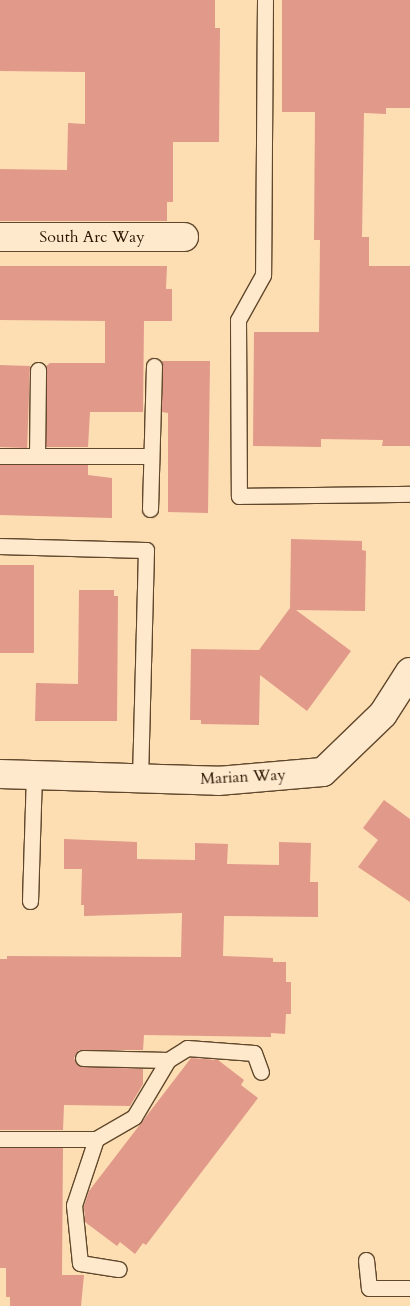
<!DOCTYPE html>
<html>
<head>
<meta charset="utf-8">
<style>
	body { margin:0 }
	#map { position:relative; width:410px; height:1306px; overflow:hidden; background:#fdddb2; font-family:Cardo,serif }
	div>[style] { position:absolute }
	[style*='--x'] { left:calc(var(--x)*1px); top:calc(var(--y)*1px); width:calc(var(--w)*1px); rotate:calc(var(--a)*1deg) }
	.building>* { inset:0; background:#e1998a; transform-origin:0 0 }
	.roads { filter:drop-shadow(1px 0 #60482c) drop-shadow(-1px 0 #60482c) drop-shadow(0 1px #60482c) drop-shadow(0 -1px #60482c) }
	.service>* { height:15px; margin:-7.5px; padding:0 7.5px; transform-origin:7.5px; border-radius:7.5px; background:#fee9cd }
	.minor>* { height:28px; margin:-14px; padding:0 14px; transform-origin:14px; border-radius:14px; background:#fee9cd }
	span { translate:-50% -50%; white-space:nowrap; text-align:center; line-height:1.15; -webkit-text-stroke:5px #fee9cd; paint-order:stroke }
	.street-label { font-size:16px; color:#2b1700 }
</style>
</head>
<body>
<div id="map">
	<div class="building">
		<div style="clip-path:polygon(0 0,215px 0,215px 28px,220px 28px,219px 142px,173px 142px,173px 202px,167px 202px,167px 221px,0 221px,0 169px,67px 170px,68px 123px,85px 124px,85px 72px,0 71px)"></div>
		<div style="clip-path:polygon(282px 0,410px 0,410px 108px,386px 108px,386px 114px,364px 113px,362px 237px,369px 237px,369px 266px,410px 266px,410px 446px,382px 446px,383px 440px,321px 439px,321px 447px,253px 446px,254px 332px,319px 332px,320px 240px,314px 240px,315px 112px,282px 112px)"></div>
		<div style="clip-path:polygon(0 266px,167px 266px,166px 289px,172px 289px,172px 321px,144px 321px,143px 412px,90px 412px,88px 447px,46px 447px,46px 366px,50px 363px,105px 363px,105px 321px,0 320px)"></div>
		<div style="clip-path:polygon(162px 361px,210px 361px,208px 513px,168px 512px,168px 413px,162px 412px)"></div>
		<div style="left:0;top:365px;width:30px;height:82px;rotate:2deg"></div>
		<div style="clip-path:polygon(0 465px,88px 465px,88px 475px,112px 478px,112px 518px,0 515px)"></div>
		<div style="clip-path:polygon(291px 539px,362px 541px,362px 550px,366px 551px,365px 611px,296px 610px,351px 651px,307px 711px,260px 675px,259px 725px,201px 724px,201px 720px,190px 720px,191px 649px,259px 650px,290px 608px)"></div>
		<div style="left:0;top:565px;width:34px;height:88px"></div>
		<div style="clip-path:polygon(79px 590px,114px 590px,114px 596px,118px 596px,117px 721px,35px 721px,36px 683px,78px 684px)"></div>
		<div style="clip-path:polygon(384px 800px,410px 819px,410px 902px,358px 867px,378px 840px,363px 828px)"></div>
		<div style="clip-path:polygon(64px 839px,137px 842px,137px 859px,195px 860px,195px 843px,228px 844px,227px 864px,279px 865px,279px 842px,311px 843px,310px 882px,318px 882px,318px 917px,224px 916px,223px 956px,273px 958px,273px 962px,286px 962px,286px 982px,291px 982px,291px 1014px,286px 1014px,285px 1034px,271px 1033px,271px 1037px,144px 1035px,143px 1050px,79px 1050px,74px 1058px,79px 1066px,143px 1069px,143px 1084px,130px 1106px,64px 1105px,63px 1130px,0 1130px,0 959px,7px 959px,7px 956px,181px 957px,182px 913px,84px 916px,84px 905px,81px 905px,82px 869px,64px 869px)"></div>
		<div style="clip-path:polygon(191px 1058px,218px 1060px,244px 1080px,241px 1085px,258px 1098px,146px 1245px,143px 1243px,135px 1254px,120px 1242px,117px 1246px,85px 1222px,84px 1206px,89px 1191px)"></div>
		<div style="clip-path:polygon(0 1148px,63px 1148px,62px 1275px,84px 1275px,81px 1306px,10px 1306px,10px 1297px,6px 1297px,6px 1268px,0 1268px)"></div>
	</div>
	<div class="roads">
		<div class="service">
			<div style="--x:265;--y:0;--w:275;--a:90.4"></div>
			<div style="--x:263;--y:275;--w:51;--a:119.1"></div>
			<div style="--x:238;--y:320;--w:176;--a:89.7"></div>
			<div style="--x:239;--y:496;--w:171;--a:-0.7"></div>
			<div style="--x:0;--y:456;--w:151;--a:0"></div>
			<div style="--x:37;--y:456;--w:86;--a:-89.3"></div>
			<div style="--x:150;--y:509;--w:143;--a:-88.4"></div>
			<div style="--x:0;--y:546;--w:146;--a:1.6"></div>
			<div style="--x:146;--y:550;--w:227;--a:91.5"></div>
			<div style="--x:30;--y:901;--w:127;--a:-88.2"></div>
			<div style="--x:83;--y:1058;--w:85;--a:1.3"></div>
			<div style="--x:168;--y:1060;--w:66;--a:120.8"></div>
			<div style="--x:134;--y:1117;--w:44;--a:149.9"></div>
			<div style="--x:168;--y:1060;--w:22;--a:-32"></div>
			<div style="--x:187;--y:1048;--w:67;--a:4.3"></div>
			<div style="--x:254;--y:1053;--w:20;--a:70"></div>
			<div style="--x:0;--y:1139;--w:96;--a:0"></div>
			<div style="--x:96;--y:1139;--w:70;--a:108.4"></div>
			<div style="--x:74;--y:1205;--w:58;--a:84.1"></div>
			<div style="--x:80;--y:1263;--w:39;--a:9"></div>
			<div style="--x:366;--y:1260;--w:28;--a:84"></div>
			<div style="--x:369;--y:1288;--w:41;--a:0"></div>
		</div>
		<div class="minor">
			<div style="--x:0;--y:237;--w:184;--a:0"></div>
			<div style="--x:0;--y:774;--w:218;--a:1.8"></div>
			<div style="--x:218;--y:781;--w:105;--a:-4.9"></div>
			<div style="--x:323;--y:772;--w:83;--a:-44"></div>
			<div style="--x:383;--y:714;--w:50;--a:-57.3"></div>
		</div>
	</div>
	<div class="street-label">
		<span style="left:92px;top:237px">South Arc Way</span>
		<span style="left:243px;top:777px;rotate:-3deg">Marian Way</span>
	</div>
</div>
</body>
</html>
